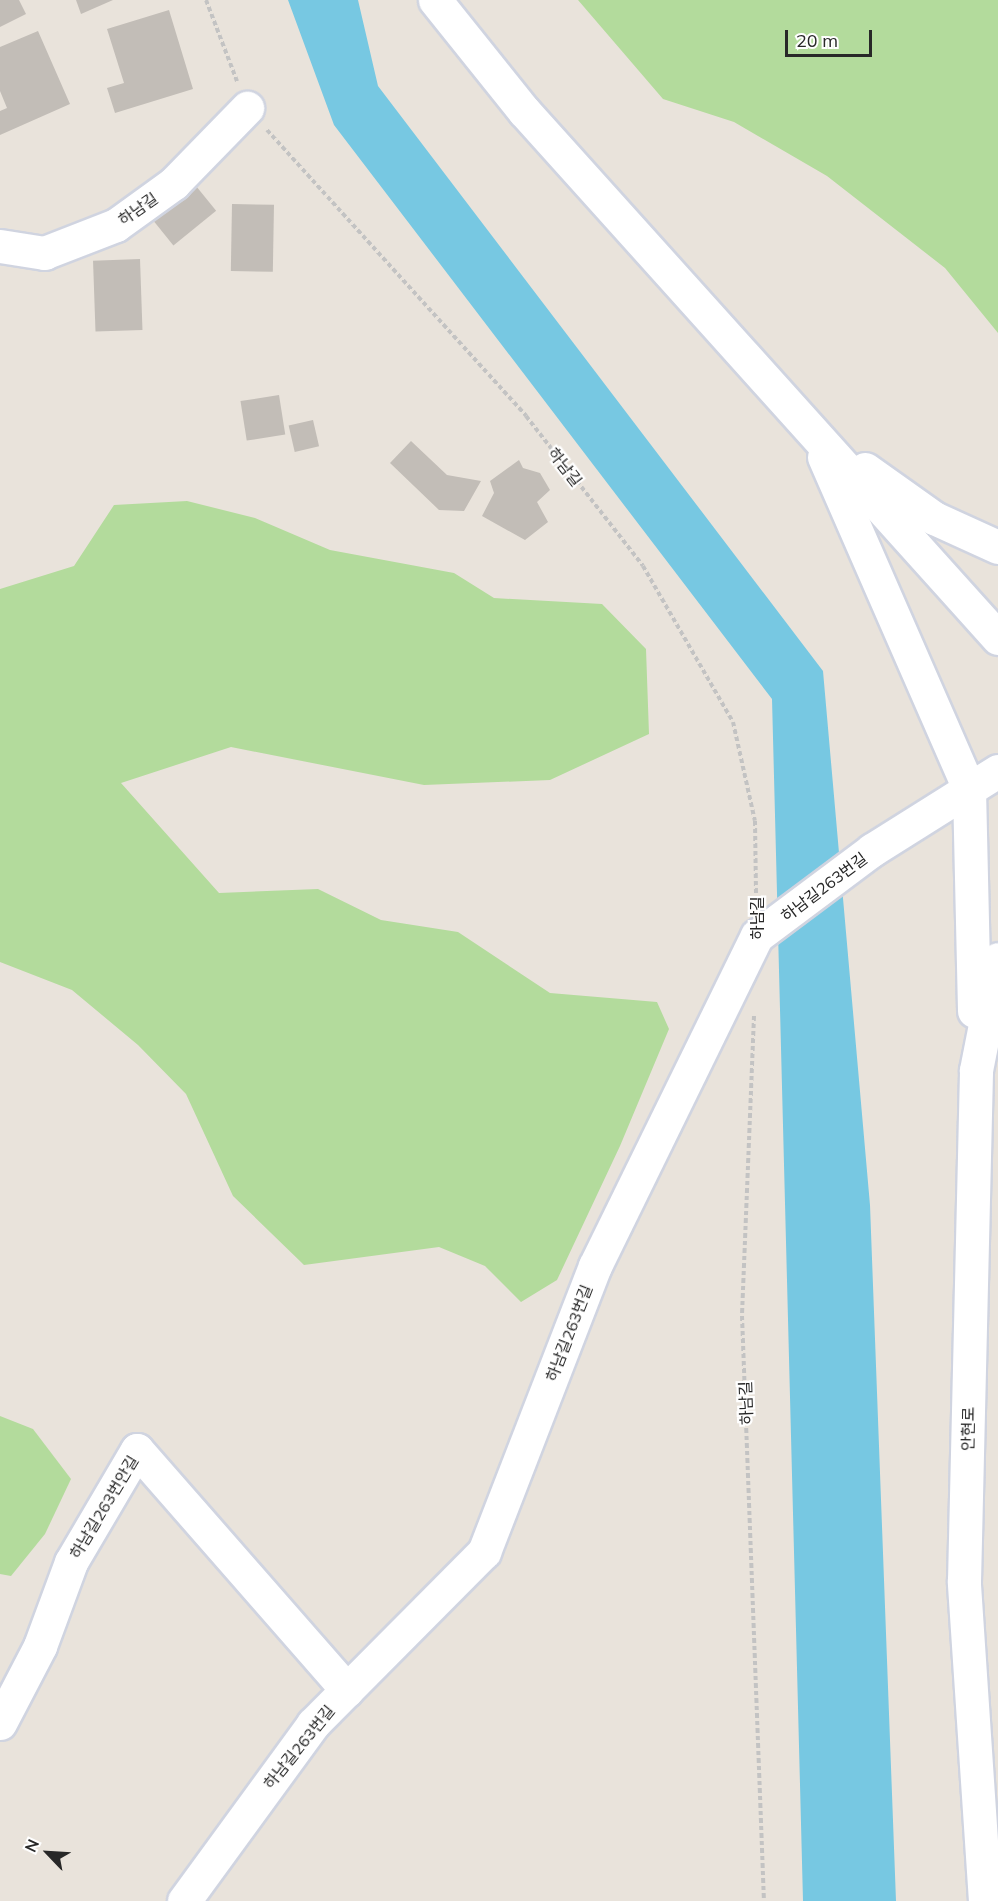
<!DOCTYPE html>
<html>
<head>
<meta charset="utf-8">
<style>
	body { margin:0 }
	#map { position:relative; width:998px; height:1901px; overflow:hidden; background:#e9e3db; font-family:Mulish,"Noto Sans KR",sans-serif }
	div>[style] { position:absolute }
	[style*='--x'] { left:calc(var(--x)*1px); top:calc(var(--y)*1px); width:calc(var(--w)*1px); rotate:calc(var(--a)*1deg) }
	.green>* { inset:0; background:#b3db9c }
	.water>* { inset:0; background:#77c8e2 }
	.building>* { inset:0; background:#c2bdb7; transform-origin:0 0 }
	.path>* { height:4px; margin-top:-2px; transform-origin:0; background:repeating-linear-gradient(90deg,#c3c3c3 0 4.5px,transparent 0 7.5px) }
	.roads { filter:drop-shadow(2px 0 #d0d4e0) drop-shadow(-2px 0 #d0d4e0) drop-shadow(0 2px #d0d4e0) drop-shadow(0 -2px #d0d4e0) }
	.minor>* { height:33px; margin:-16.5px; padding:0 16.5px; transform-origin:16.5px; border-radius:16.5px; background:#fff }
	.tertiary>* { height:33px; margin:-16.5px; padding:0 16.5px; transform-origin:16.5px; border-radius:16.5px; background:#fff }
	span { translate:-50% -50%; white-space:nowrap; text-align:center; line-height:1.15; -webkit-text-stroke:4.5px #fff; paint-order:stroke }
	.street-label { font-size:16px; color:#282828 }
	.north { position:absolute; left:18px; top:1823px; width:60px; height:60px; -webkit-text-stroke:4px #fff; paint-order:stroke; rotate:295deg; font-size:16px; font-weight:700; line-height:24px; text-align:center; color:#282828 }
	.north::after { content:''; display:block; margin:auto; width:21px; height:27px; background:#282828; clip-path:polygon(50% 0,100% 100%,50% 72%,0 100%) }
	.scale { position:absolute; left:785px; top:30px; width:87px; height:27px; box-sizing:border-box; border:3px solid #282828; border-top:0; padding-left:8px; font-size:18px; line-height:21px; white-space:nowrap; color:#282828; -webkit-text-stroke:4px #fff; paint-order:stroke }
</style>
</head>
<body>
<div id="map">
	<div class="green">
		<div style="clip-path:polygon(578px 0,998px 0,998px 333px,945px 268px,827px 176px,734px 122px,663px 99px)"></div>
		<div style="clip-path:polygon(187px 501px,255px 518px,330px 550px,454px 573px,494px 598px,602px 604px,646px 649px,649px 734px,550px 780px,424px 785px,231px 747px,121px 783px,219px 893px,318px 889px,381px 920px,458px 932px,550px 993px,657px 1002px,669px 1029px,620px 1146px,557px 1280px,521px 1302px,485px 1266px,439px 1247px,304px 1265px,233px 1196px,186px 1094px,138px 1045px,72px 990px,0 962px,0 589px,74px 566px,114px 505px)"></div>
		<div style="clip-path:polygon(0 1416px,33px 1429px,71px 1479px,45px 1534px,11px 1576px,0 1574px)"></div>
	</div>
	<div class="water">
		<div style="clip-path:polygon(288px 0,358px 0,378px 86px,823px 671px,870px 1205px,896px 1901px,803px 1901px,772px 699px,334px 125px)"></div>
	</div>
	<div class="building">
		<div style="clip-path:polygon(0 0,19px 0,26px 14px,0 27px)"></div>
		<div style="clip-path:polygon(76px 0,113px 0,81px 14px)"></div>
		<div style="clip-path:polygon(169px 10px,193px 89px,115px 113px,107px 88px,124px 83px,107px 29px)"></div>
		<div style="clip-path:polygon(38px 31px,70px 104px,0 135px,0 111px,7px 108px,0 91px,0 47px)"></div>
		<div style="left:196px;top:186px;width:32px;height:55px;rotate:51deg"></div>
		<div style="left:232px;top:204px;width:42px;height:67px;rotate:1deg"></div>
		<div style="left:140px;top:259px;width:71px;height:47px;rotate:88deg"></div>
		<div style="left:279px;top:395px;width:40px;height:39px;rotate:81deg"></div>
		<div style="left:313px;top:420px;width:27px;height:25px;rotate:77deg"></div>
		<div style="clip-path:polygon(411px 441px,447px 475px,481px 481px,464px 511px,439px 510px,390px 463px)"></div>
		<div style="clip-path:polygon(519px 460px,523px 468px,540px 473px,550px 490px,537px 502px,548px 522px,525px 540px,482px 516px,494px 493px,490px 481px)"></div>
	</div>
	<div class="path">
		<div style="--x:206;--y:0;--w:87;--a:69.1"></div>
		<div style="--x:267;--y:130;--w:386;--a:47.8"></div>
		<div style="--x:526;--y:416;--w:190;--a:52"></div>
		<div style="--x:643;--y:566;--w:180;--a:60"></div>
		<div style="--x:733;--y:722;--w:101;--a:77.5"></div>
		<div style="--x:755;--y:821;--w:76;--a:89.2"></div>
		<div style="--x:754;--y:1016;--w:300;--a:92.3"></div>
		<div style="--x:742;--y:1316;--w:585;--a:87.85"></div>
	</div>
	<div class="roads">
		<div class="minor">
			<div style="--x:0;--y:246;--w:45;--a:9"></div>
			<div style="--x:44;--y:253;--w:77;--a:-21.3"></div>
			<div style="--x:116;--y:225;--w:72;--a:-35.9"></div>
			<div style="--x:174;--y:183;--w:105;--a:-45.8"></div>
			<div style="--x:0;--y:1723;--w:87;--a:-62.5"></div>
			<div style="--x:40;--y:1646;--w:90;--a:-69.7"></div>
			<div style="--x:71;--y:1562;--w:130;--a:-59.5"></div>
			<div style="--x:137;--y:1450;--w:319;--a:48.8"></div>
			<div style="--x:184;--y:1901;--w:219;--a:-53.9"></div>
			<div style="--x:313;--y:1724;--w:243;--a:-45.2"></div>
			<div style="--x:484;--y:1552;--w:307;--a:-68.8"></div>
			<div style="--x:595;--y:1266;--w:368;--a:-63.9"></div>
			<div style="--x:757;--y:936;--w:144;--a:-36.8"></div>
			<div style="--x:872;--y:850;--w:115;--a:-32.2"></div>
		</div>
		<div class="tertiary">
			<div style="--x:435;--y:0;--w:142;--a:51.3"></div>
			<div style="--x:524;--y:111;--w:709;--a:48.03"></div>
			<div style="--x:824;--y:457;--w:362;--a:66.4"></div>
			<div style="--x:969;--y:789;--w:222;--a:88.7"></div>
			<div style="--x:865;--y:469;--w:85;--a:35.4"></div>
			<div style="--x:934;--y:518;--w:70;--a:24.4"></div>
			<div style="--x:969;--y:789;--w:34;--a:-32"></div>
			<div style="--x:985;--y:1901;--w:321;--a:-93.8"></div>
			<div style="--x:964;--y:1581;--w:511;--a:-88.65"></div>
			<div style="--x:976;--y:1070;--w:113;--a:-78.8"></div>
		</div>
	</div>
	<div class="street-label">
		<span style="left:138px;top:209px;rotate:-35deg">하남길</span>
		<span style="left:565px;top:467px;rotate:52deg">하남길</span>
		<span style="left:824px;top:887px;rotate:-37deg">하남길263번길</span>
		<span style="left:757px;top:918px;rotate:-90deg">하남길</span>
		<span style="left:569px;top:1333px;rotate:-69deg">하남길263번길</span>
		<span style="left:746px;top:1403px;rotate:-92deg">하남길</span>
		<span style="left:968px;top:1429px;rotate:-89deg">안현로</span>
		<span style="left:104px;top:1507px;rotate:-59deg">하남길263번안길</span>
		<span style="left:299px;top:1747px;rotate:-51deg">하남길263번길</span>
	</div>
	<div class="north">N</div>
	<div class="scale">20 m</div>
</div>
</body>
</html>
